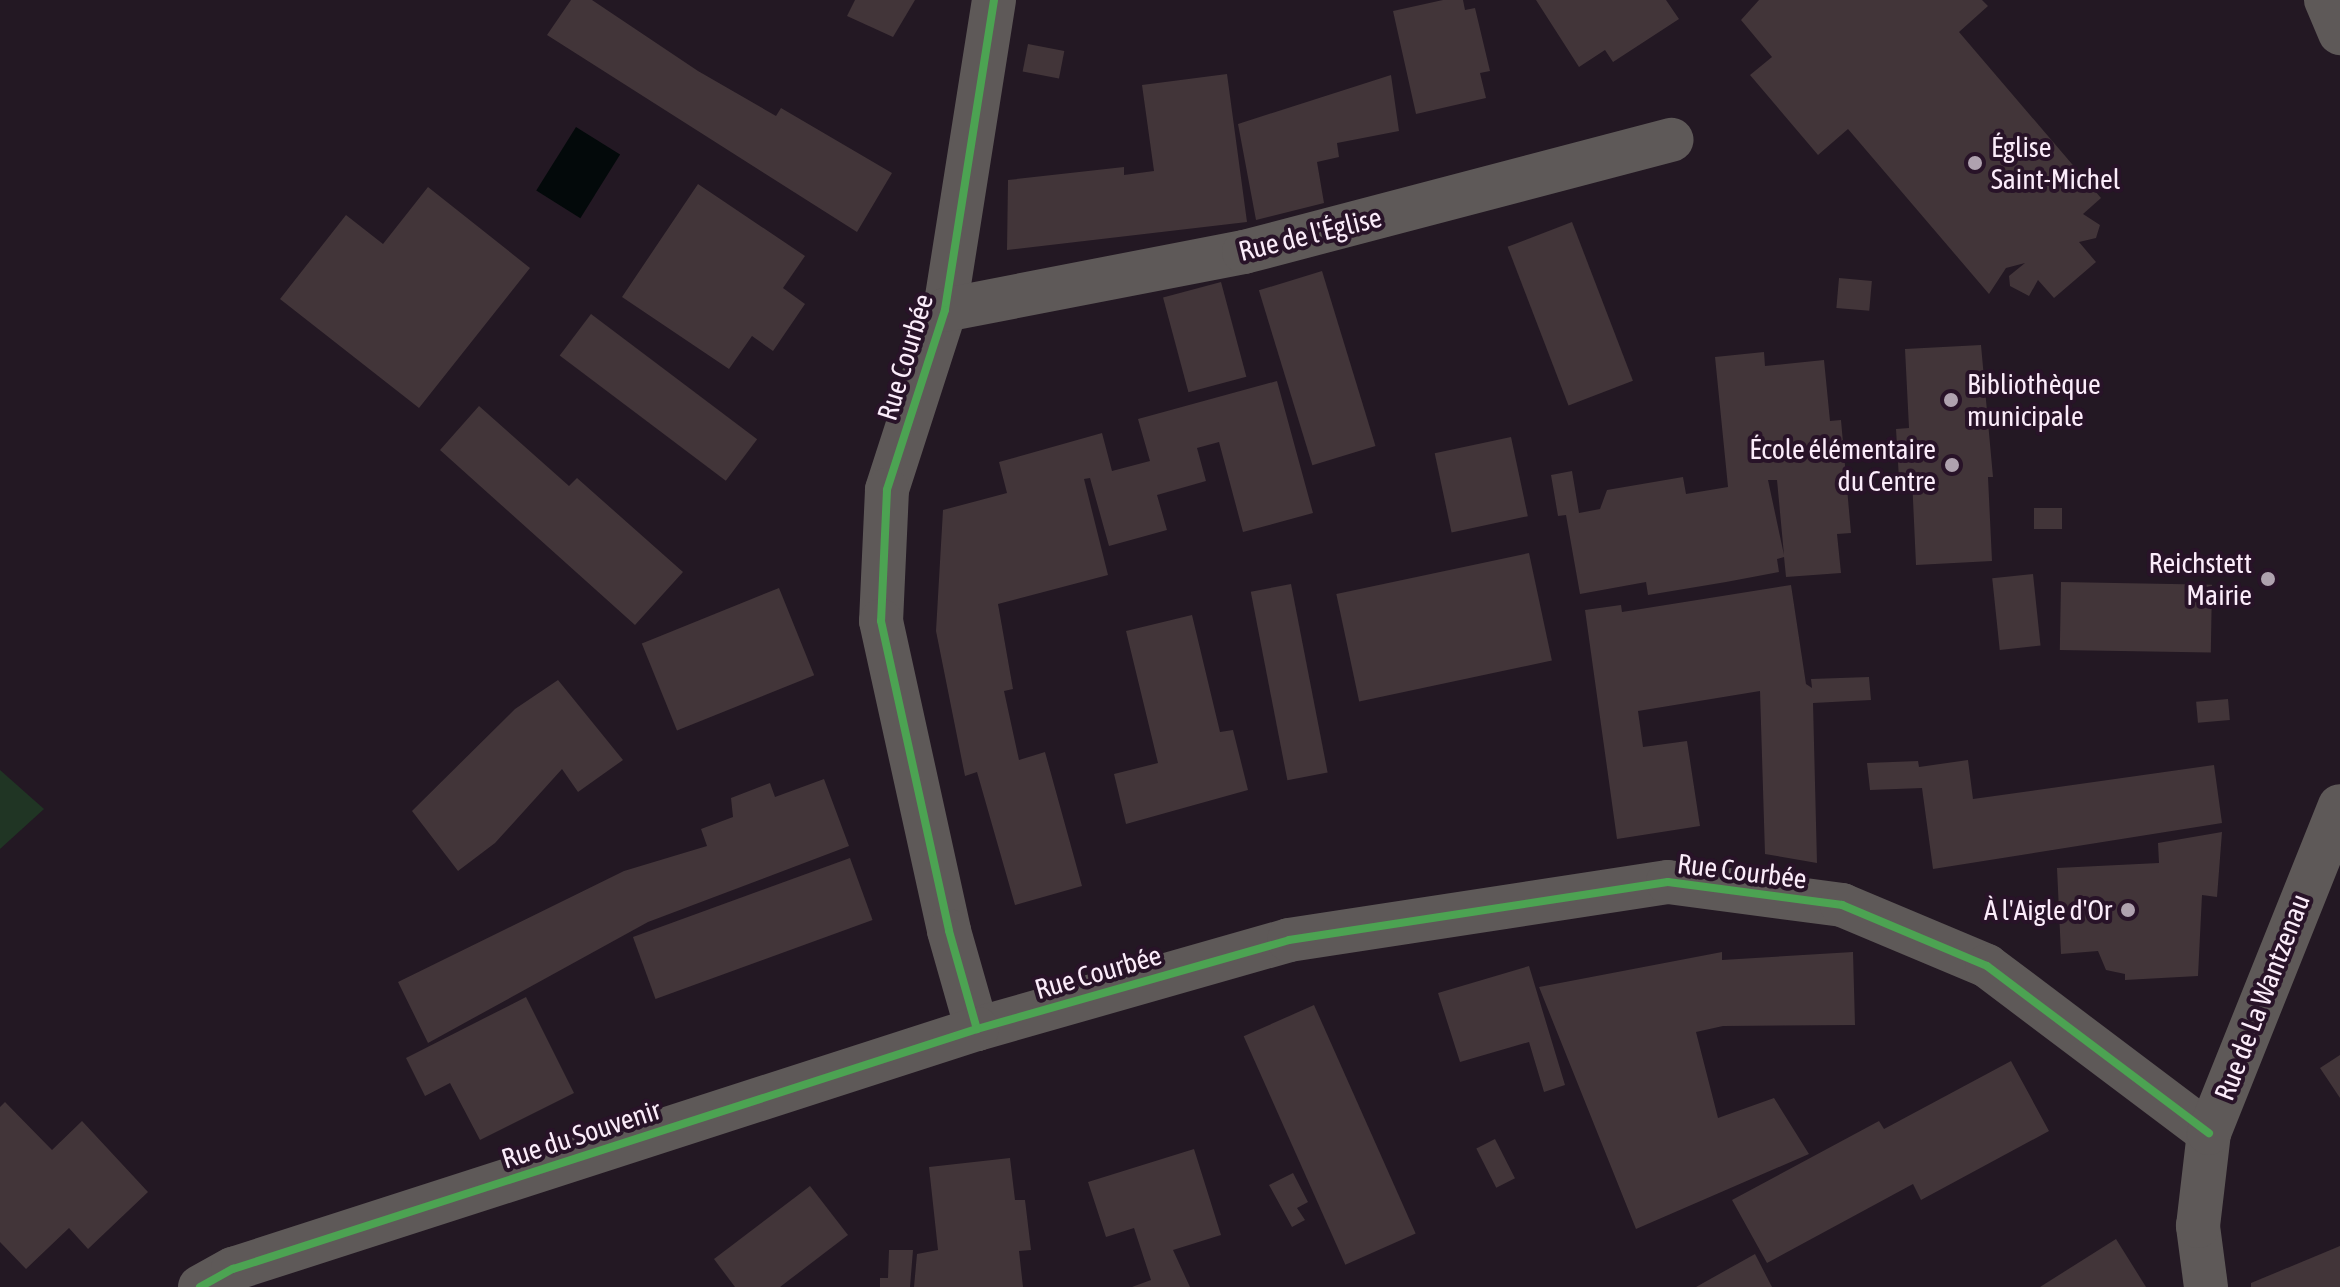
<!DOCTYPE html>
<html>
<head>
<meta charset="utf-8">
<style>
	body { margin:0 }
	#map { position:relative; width:2340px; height:1287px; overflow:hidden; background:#231823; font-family:"Asap Condensed",sans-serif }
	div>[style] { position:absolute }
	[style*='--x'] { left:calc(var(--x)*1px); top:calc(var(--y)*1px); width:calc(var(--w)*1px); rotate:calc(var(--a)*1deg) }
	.green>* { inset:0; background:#203524 }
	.water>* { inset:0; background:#03090a; transform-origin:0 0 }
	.building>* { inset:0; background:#423539; transform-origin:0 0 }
	.minor>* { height:44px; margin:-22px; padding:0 22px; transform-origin:22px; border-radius:22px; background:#5e5958 }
	.cycleway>* { height:8px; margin:-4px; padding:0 4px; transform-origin:4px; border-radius:4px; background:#4ca352 }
	.dots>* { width:22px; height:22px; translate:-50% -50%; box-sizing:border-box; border:4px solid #281328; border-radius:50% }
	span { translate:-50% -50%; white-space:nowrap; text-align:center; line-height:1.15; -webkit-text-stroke:8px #281328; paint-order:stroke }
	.poi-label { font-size:28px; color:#fbecfa }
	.left { translate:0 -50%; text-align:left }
	.right { translate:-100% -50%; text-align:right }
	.street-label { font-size:28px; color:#fbecfa }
</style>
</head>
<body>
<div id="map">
	<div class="green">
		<div style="clip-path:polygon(0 770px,44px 809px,0 849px)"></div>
	</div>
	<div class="water">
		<div style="left:576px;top:127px;width:52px;height:75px;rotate:32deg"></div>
	</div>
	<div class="building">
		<div style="clip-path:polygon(571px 0,592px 0,698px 71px,776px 116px,781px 108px,892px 173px,857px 232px,547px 35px)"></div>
		<div style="clip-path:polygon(855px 0,915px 0,893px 37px,847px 16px)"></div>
		<div style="clip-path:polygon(1443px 0,1463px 0,1465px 10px,1475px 8px,1490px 71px,1480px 73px,1486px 98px,1416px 114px,1393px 11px)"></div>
		<div style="clip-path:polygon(1536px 0,1666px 0,1679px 19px,1613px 62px,1605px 50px,1579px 67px)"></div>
		<div style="clip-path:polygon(1759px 0,1982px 0,1988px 6px,1959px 32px,2101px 198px,2083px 214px,2100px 225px,2096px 238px,2079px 242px,2096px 262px,2054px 298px,2038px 280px,2029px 296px,2010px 286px,2009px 276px,2025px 263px,2006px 268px,1989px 294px,1848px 129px,1818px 155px,1750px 75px,1772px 57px,1741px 20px)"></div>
		<div style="left:1028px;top:44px;width:37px;height:28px;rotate:11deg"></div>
		<div style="clip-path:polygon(1227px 74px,1247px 222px,1007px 250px,1008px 180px,1124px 167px,1124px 175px,1154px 171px,1142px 85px)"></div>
		<div style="clip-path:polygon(1391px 75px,1399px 131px,1337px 143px,1339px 157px,1317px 162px,1324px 203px,1256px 220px,1238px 124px)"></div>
		<div style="clip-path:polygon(698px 184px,805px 256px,783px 288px,805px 304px,788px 329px,773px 351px,752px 336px,729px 369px,622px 297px)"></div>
		<div style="clip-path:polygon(428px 187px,530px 268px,419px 408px,280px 299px,346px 215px,383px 244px)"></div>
		<div style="left:1572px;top:222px;width:170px;height:69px;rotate:69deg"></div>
		<div style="left:1322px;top:271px;width:183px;height:66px;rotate:73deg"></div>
		<div style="left:1839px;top:278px;width:33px;height:30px;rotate:5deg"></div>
		<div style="left:1221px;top:282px;width:98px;height:60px;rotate:75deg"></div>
		<div style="left:591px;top:314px;width:208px;height:52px;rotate:37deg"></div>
		<div style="clip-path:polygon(1981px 345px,1993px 477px,1988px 477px,1992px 561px,1916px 565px,1912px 478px,1899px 479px,1896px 429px,1909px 428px,1905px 349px)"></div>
		<div style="clip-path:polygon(evenodd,1764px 352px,1765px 366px,1824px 360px,1830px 421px,1841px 420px,1851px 533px,1837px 534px,1841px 573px,1786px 577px,1784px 557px,1777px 559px,1779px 572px,1726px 582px,1648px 595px,1646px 582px,1580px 594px,1566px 515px,1558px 516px,1551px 475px,1572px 471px,1579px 513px,1600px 509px,1607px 490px,1683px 477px,1686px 494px,1728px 487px,1715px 357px,1764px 352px,1768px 480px,1777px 480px,1784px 555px,1768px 480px)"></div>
		<div style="clip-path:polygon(1277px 381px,1313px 513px,1243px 532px,1219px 442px,1197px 448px,1206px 481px,1157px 495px,1167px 530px,1109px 546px,1090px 478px,1084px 479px,1108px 575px,998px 604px,1013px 689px,1004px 691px,1019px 760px,1045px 752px,1082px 886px,1015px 905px,977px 772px,965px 776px,936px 631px,943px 510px,1007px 493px,999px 462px,1102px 433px,1112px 471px,1150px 461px,1138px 419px)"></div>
		<div style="clip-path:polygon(479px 406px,569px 486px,577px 478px,683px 572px,635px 625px,440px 450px)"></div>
		<div style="left:1511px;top:437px;width:81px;height:78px;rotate:78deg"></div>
		<div style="left:2034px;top:508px;width:28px;height:21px"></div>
		<div style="left:1529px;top:553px;width:110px;height:197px;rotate:78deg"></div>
		<div style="left:2033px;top:574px;width:72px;height:41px;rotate:84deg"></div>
		<div style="left:2061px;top:582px;width:151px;height:68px;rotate:1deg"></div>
		<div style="left:1291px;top:584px;width:192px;height:41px;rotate:79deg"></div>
		<div style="clip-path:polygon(1791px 585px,1806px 684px,1812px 688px,1811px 679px,1869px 677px,1871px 700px,1813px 703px,1817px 863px,1765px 854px,1760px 691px,1638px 711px,1643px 747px,1687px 741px,1700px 826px,1617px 839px,1585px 610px,1621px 605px,1622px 612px)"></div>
		<div style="left:779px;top:588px;width:94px;height:148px;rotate:68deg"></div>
		<div style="clip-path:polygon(1192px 615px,1220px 732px,1233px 730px,1248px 790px,1126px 824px,1114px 774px,1158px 763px,1126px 631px)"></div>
		<div style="clip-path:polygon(558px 680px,623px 760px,578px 792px,562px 769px,495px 843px,458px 871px,412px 811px,515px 709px)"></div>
		<div style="left:2228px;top:699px;width:21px;height:32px;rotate:85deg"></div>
		<div style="clip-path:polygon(1968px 760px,1973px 799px,2214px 765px,2222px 823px,1933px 869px,1922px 788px,1870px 790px,1867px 763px,1918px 761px,1919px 767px)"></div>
		<div style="clip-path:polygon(824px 779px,849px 846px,648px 922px,428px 1043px,398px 982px,624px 871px,707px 846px,701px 829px,733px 817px,731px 798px,770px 783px,775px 797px)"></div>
		<div style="clip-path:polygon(2222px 832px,2217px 897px,2202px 895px,2198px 976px,2125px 980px,2125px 974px,2106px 970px,2098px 951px,2061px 954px,2057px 868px,2159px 863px,2158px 843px)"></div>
		<div style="left:850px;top:858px;width:66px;height:231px;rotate:70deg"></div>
		<div style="clip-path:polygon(1722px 952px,1722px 960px,1853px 952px,1855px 1025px,1723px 1026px,1696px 1032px,1718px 1118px,1774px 1098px,1809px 1154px,1636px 1229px,1539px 987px)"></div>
		<div style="clip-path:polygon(1529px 966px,1565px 1085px,1544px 1092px,1529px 1042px,1460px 1062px,1438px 993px)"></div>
		<div style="clip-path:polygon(526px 997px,574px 1093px,480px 1140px,450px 1083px,425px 1096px,406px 1058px)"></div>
		<div style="left:1314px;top:1005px;width:250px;height:77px;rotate:66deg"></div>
		<div style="clip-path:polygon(2340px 1055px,2340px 1098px,2320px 1068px)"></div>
		<div style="clip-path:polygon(2011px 1061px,2049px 1131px,1921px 1200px,1913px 1184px,1767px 1263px,1732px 1200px,1879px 1121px,1884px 1129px)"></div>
		<div style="clip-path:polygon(5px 1102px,52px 1150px,82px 1121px,148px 1192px,88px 1249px,69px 1228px,26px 1269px,0 1242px,0 1107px)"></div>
		<div style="left:1495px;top:1139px;width:44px;height:21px;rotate:63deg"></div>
		<div style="clip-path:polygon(1194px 1149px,1221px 1235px,1173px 1250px,1190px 1287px,1132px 1287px,1151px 1280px,1134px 1228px,1106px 1237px,1088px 1182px)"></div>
		<div style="clip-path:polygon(1010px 1158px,1015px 1200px,1025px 1200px,1031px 1250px,1019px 1251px,1023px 1287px,914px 1287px,917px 1254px,938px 1250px,929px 1167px)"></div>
		<div style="clip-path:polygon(1293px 1173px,1308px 1202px,1297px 1208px,1305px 1220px,1292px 1227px,1269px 1185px)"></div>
		<div style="clip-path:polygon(810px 1186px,848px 1235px,780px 1287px,735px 1287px,714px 1259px)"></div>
		<div style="clip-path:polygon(2116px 1239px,2146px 1287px,2040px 1287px)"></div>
		<div style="clip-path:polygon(2340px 1246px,2340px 1287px,2251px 1287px,2251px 1283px)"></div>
		<div style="clip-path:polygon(889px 1250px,913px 1250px,910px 1287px,880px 1287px,880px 1278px,888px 1278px)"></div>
		<div style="clip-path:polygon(1755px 1254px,1772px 1287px,1696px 1287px)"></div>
	</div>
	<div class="minor">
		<div style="--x:994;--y:0;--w:314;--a:99"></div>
		<div style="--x:945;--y:310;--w:189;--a:107.9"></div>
		<div style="--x:887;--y:490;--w:131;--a:92.6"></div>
		<div style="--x:881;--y:621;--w:317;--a:77.6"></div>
		<div style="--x:949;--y:931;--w:102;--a:74.1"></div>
		<div style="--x:977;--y:1029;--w:324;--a:-15.9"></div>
		<div style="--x:1289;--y:940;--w:383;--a:-8.7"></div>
		<div style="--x:1668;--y:882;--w:176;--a:7.5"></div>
		<div style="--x:1842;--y:905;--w:157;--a:22.8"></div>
		<div style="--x:1987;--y:966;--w:278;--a:37"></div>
		<div style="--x:2326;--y:0;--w:36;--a:67"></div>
		<div style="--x:945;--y:310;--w:305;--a:-11"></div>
		<div style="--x:1244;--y:252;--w:442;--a:-14.7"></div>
		<div style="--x:200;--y:1287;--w:38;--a:-29"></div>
		<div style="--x:233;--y:1269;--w:782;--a:-17.88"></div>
		<div style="--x:2206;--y:1287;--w:62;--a:-97.5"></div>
		<div style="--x:2198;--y:1226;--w:94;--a:-83.3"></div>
		<div style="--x:2209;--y:1133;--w:352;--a:-68.2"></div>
	</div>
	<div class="cycleway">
		<div style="--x:994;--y:0;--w:314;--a:99"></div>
		<div style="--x:945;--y:310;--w:189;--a:107.9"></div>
		<div style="--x:887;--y:490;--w:131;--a:92.6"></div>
		<div style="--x:881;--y:621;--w:317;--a:77.6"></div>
		<div style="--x:949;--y:931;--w:102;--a:74.1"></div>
		<div style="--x:977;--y:1029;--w:324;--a:-15.9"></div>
		<div style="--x:1289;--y:940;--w:383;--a:-8.7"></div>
		<div style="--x:1668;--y:882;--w:176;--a:7.5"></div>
		<div style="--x:1842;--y:905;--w:157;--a:22.8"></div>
		<div style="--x:1987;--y:966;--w:278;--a:37"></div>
		<div style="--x:200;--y:1287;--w:38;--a:-29"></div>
		<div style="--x:233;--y:1269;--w:782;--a:-17.88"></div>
	</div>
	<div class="dots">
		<div style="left:1975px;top:163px;background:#afa2af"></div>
		<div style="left:1951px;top:400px;background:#afa2af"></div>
		<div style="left:1952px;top:465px;background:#afa2af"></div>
		<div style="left:2268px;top:579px;background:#afa2af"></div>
		<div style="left:2128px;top:910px;background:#afa2af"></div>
	</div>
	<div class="poi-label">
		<span class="left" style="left:1991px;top:163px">Église<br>Saint-Michel</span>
		<span class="left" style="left:1967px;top:400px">Bibliothèque<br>municipale</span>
		<span class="right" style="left:1936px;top:465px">École élémentaire<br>du Centre</span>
		<span class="right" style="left:2252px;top:579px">Reichstett<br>Mairie</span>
		<span class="right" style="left:2112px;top:910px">À l'Aigle d'Or</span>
	</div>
	<div class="street-label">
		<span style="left:1310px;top:234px;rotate:-14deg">Rue de l'Église</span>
		<span style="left:905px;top:357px;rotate:-73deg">Rue Courbée</span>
		<span style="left:1742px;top:871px;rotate:7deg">Rue Courbée</span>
		<span style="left:1098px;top:972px;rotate:-16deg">Rue Courbée</span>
		<span style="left:2262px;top:997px;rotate:-69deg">Rue de La Wantzenau</span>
		<span style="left:581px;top:1134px;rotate:-18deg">Rue du Souvenir</span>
	</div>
</div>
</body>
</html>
